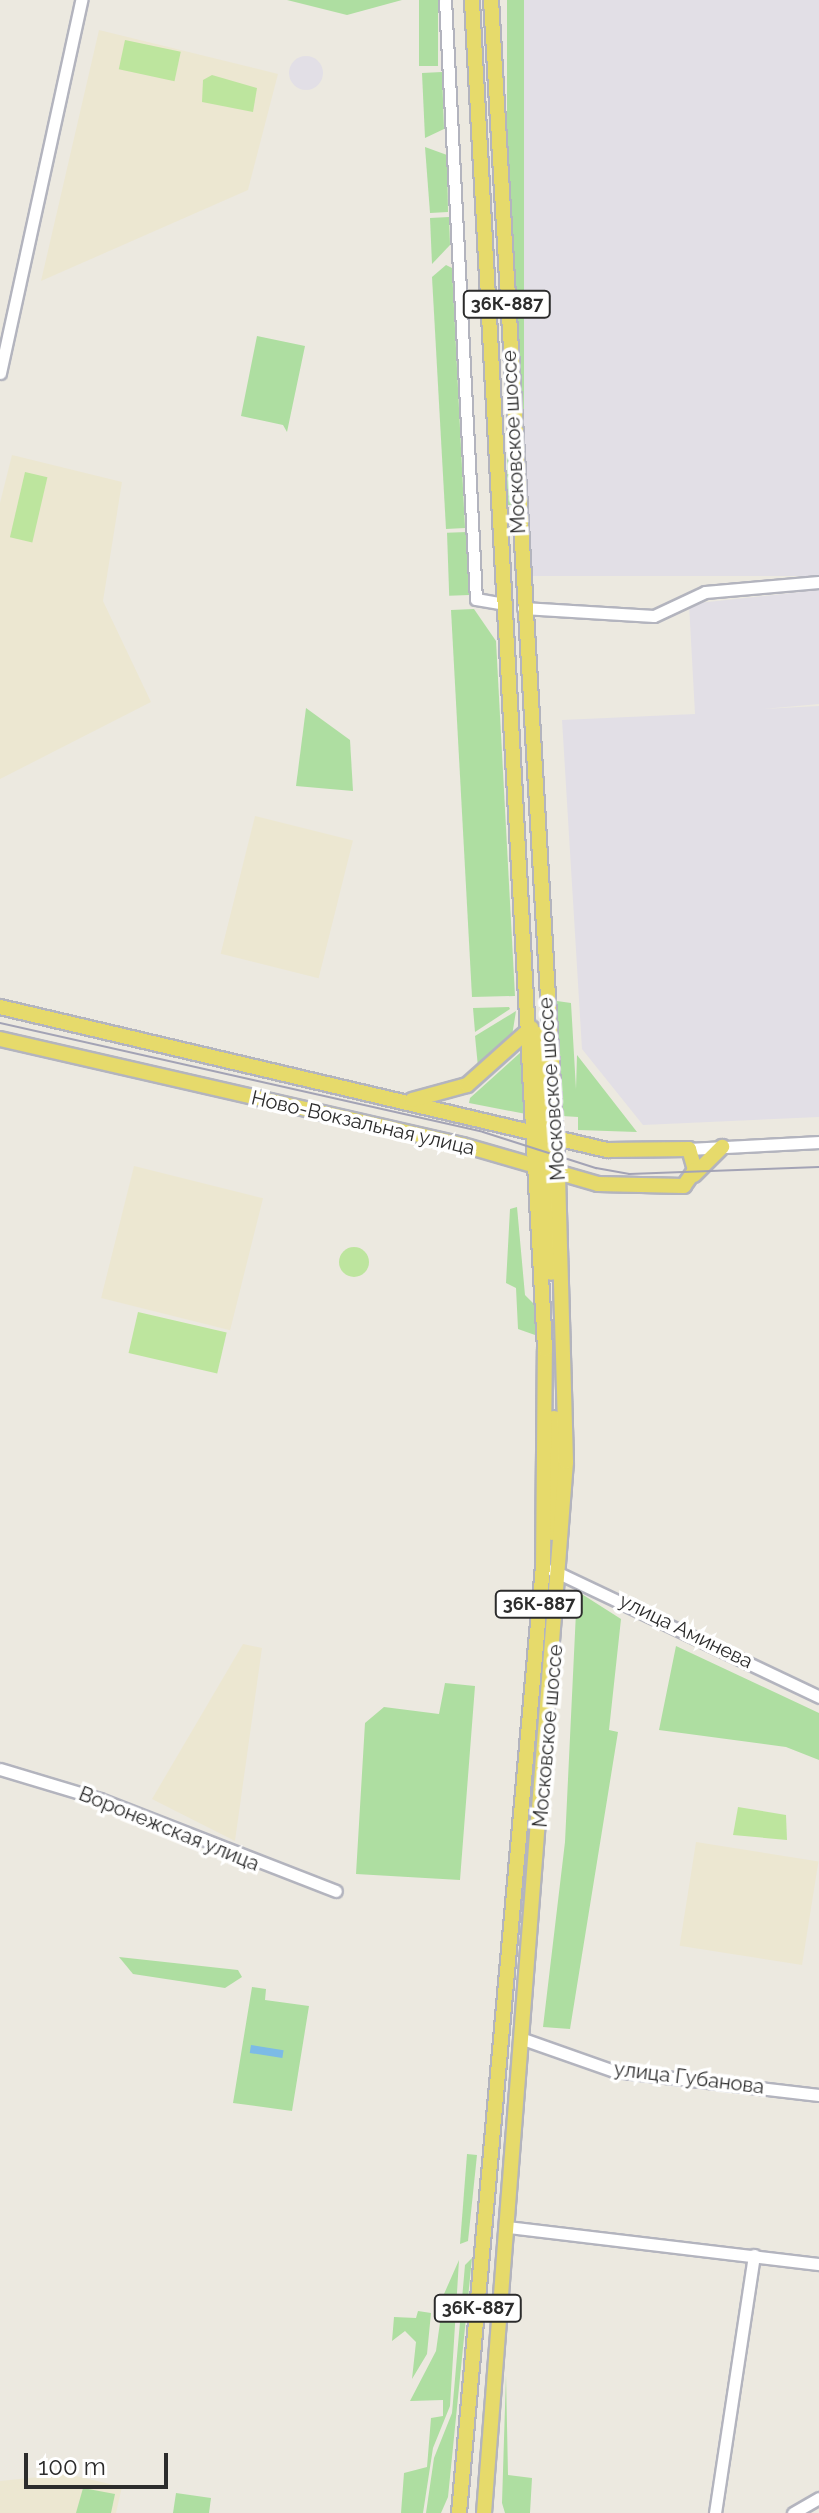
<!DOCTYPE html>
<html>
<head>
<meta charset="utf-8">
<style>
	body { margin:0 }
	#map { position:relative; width:819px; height:2513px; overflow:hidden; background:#ece9e0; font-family:Raleway,sans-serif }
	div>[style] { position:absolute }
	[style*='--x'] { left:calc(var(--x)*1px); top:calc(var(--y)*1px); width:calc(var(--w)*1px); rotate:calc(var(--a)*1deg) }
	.industrial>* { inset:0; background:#e2dfe6; transform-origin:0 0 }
	.round { border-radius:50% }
	.education>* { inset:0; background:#ece7d1; transform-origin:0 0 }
	.green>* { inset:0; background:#aedea1; transform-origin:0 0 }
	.pitch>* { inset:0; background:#bde59e; transform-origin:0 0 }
	.water>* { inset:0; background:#7cbbe6; transform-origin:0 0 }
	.roads { filter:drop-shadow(2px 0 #b3b4be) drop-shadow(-2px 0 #b3b4be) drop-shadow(0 2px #b3b4be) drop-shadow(0 -2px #b3b4be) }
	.minor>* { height:11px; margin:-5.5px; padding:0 5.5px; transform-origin:5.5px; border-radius:5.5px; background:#fff }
	.major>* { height:14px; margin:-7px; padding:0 7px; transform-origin:7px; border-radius:7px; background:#e6da6b }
	.tram>* { height:2px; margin:-1px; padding:0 1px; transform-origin:1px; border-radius:1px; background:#a3a3b5 }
	span { translate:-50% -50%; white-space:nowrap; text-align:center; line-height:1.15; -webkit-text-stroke:7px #fff; paint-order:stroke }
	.shield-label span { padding:2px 6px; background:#fff; border:2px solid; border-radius:6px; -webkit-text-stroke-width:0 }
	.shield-label { font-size:18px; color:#2c2c2c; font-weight:700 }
	.street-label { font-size:20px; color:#2c2c2c }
	.scale { position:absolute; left:24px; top:2453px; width:144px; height:36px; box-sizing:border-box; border:4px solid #2c2c2c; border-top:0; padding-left:10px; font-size:24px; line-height:28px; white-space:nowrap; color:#2c2c2c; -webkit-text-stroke:6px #fff; paint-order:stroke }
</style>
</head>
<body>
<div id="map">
	<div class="industrial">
		<div style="left:523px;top:0;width:296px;height:576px"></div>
		<div class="round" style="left:289px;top:56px;width:34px;height:34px"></div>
		<div style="clip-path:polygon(819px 590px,819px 704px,763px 709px,819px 706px,819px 1117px,643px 1125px,582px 1049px,562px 720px,695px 714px,689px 604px)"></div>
	</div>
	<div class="education">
		<div style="clip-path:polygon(99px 30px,278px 74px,248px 190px,41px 281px)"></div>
		<div style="clip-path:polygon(12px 455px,122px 482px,103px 601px,151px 702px,0 779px,0 503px)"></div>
		<div style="left:255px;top:816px;width:101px;height:142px;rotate:14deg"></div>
		<div style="left:134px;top:1166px;width:133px;height:136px;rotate:14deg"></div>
		<div style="clip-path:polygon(243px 1644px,262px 1648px,235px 1841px,152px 1799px)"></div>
		<div style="left:696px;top:1842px;width:124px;height:105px;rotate:9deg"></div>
		<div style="clip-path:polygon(68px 2474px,122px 2487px,116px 2513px,0 2513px,0 2481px)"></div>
	</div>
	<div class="green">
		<div style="clip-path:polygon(287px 0,402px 0,347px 15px)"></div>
		<div style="left:419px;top:0;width:19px;height:66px"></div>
		<div style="left:507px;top:0;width:17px;height:505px"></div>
		<div style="clip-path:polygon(442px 72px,444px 129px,425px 138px,422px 73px)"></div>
		<div style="clip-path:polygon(425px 147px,447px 155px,448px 212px,430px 213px)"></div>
		<div style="clip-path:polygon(449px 217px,450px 245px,432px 264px,430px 218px)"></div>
		<div style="clip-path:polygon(446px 265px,452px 268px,465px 528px,446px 529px,432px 277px)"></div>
		<div style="clip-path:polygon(257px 336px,305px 346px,287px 432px,283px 425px,241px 416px)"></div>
		<div style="left:467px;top:532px;width:63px;height:20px;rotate:88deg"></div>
		<div style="clip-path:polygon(474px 609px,496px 641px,515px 996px,472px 997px,451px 610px)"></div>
		<div style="clip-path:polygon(306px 708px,350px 740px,353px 791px,296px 786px)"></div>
		<div style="clip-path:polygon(557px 1001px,571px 1003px,576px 1089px,577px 1055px,637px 1132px,578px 1130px,578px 1117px,562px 1116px)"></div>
		<div style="clip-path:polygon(509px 1007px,510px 1009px,475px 1032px,473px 1008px)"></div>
		<div style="clip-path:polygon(516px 1011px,512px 1036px,478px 1067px,475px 1036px)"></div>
		<div style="clip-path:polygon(521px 1052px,526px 1114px,469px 1103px,470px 1098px)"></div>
		<div style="clip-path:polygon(517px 1207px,525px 1295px,536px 1306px,535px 1335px,518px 1329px,516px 1288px,506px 1283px,510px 1209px)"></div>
		<div style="clip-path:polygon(577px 1591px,621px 1619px,609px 1730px,618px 1732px,570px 2029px,543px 2027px,565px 1842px)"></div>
		<div style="clip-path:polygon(676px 1646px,819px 1713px,819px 1760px,786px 1747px,659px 1730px)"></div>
		<div style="clip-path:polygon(445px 1683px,475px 1686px,460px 1880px,356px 1874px,365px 1723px,384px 1707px,439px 1714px)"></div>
		<div style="clip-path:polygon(119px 1957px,238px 1970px,242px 1977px,225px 1988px,133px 1974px)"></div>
		<div style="clip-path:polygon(252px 1987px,266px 1989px,265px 2000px,309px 2006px,292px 2111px,233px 2103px)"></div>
		<div style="clip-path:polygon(467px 2154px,477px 2155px,468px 2241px,460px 2244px)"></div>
		<div style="clip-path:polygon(472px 2258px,448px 2497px,441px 2513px,426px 2513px,434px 2458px,452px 2413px,465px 2265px)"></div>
		<div style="clip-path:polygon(459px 2260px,450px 2406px,433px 2448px,423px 2513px,401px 2513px,404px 2473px,427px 2467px,431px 2418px,443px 2416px,443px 2400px,410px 2401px,436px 2351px,444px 2294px)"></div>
		<div style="clip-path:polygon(418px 2311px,431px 2313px,427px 2354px,412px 2379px,416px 2342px,405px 2331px,392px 2341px,394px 2317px,416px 2318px)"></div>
		<div style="clip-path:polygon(506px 2375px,508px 2475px,532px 2478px,530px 2513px,505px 2513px,502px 2503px)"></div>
		<div style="clip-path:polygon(83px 2488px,115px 2494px,111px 2513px,76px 2513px)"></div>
		<div style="clip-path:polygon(176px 2493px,211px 2498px,209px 2513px,173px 2513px)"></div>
	</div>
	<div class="pitch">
		<div style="left:125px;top:40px;width:57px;height:30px;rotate:12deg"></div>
		<div style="clip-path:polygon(212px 75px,257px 88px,253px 112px,202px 102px,203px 80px)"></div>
		<div style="left:25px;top:472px;width:23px;height:67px;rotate:13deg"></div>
		<div class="round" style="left:339px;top:1247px;width:30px;height:30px"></div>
		<div style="left:138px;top:1312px;width:91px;height:42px;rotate:13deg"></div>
		<div style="clip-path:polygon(738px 1807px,786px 1815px,787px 1840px,733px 1835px)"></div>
	</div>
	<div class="water">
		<div style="left:251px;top:2045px;width:33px;height:8px;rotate:9deg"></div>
	</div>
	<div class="roads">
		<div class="minor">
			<div style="--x:445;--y:0;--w:600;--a:87.04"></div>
			<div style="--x:476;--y:599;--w:27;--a:10"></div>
			<div style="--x:0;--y:373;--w:382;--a:-77.7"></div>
			<div style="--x:523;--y:608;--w:131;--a:3.5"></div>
			<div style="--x:654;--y:616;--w:56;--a:-25.2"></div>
			<div style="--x:705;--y:592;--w:114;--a:-5"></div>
			<div style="--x:689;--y:1149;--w:130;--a:-3.1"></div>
			<div style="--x:552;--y:1570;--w:296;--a:25.4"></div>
			<div style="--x:0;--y:1769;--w:104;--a:16.7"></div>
			<div style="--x:100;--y:1799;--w:253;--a:21.3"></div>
			<div style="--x:523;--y:2039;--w:96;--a:19.4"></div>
			<div style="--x:614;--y:2071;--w:206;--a:6.7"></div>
			<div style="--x:508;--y:2227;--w:313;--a:6.8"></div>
			<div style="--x:715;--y:2513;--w:261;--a:-81.4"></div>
			<div style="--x:793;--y:2513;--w:30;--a:-30"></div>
		</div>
		<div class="major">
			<div style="--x:0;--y:1007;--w:624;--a:13.26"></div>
			<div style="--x:607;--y:1150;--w:82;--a:-0.7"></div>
			<div style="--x:689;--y:1149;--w:22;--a:74"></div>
			<div style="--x:695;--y:1170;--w:19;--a:125"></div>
			<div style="--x:684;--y:1186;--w:86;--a:-178.7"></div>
			<div style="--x:598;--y:1184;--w:141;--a:-163.9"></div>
			<div style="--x:463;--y:1145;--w:475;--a:-167.1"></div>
			<div style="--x:539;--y:1034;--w:239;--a:87.1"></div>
			<div style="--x:412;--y:1100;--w:57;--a:-15.3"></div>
			<div style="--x:467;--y:1085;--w:86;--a:-41.7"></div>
			<div style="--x:694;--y:1175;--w:40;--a:-45"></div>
			<div style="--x:552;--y:1533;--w:115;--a:-89"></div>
			<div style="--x:459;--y:2513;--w:951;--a:-84.93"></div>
			<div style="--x:543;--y:1566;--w:217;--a:-89.5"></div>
			<div style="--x:545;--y:1349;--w:1351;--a:-93.1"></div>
			<div style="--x:484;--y:2513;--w:1054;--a:-85.54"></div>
			<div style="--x:566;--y:1462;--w:290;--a:-91.6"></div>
			<div style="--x:558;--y:1172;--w:1174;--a:-93.27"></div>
		</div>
	</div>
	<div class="tram">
		<div style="--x:0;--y:1023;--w:495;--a:12.7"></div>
		<div style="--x:483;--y:1132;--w:119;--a:17.7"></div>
		<div style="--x:596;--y:1168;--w:34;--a:10"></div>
		<div style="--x:629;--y:1174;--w:190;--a:-2.1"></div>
	</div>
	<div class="shield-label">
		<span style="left:507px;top:304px">36К-887</span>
		<span style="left:539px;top:1604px">36К-887</span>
		<span style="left:478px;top:2308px">36К-887</span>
	</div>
	<div class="street-label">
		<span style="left:514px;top:442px;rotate:-93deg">Московское шоссе</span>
		<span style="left:552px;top:1089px;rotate:-94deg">Московское шоссе</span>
		<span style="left:363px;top:1123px;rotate:13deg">Ново-Вокзальная улица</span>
		<span style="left:686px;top:1631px;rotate:26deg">улица Аминева</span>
		<span style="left:548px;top:1736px;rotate:-85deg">Московское шоссе</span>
		<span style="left:169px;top:1829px;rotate:22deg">Воронежская улица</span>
		<span style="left:689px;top:2078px;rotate:7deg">улица Губанова</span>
	</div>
	<div class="scale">100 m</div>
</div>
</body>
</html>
